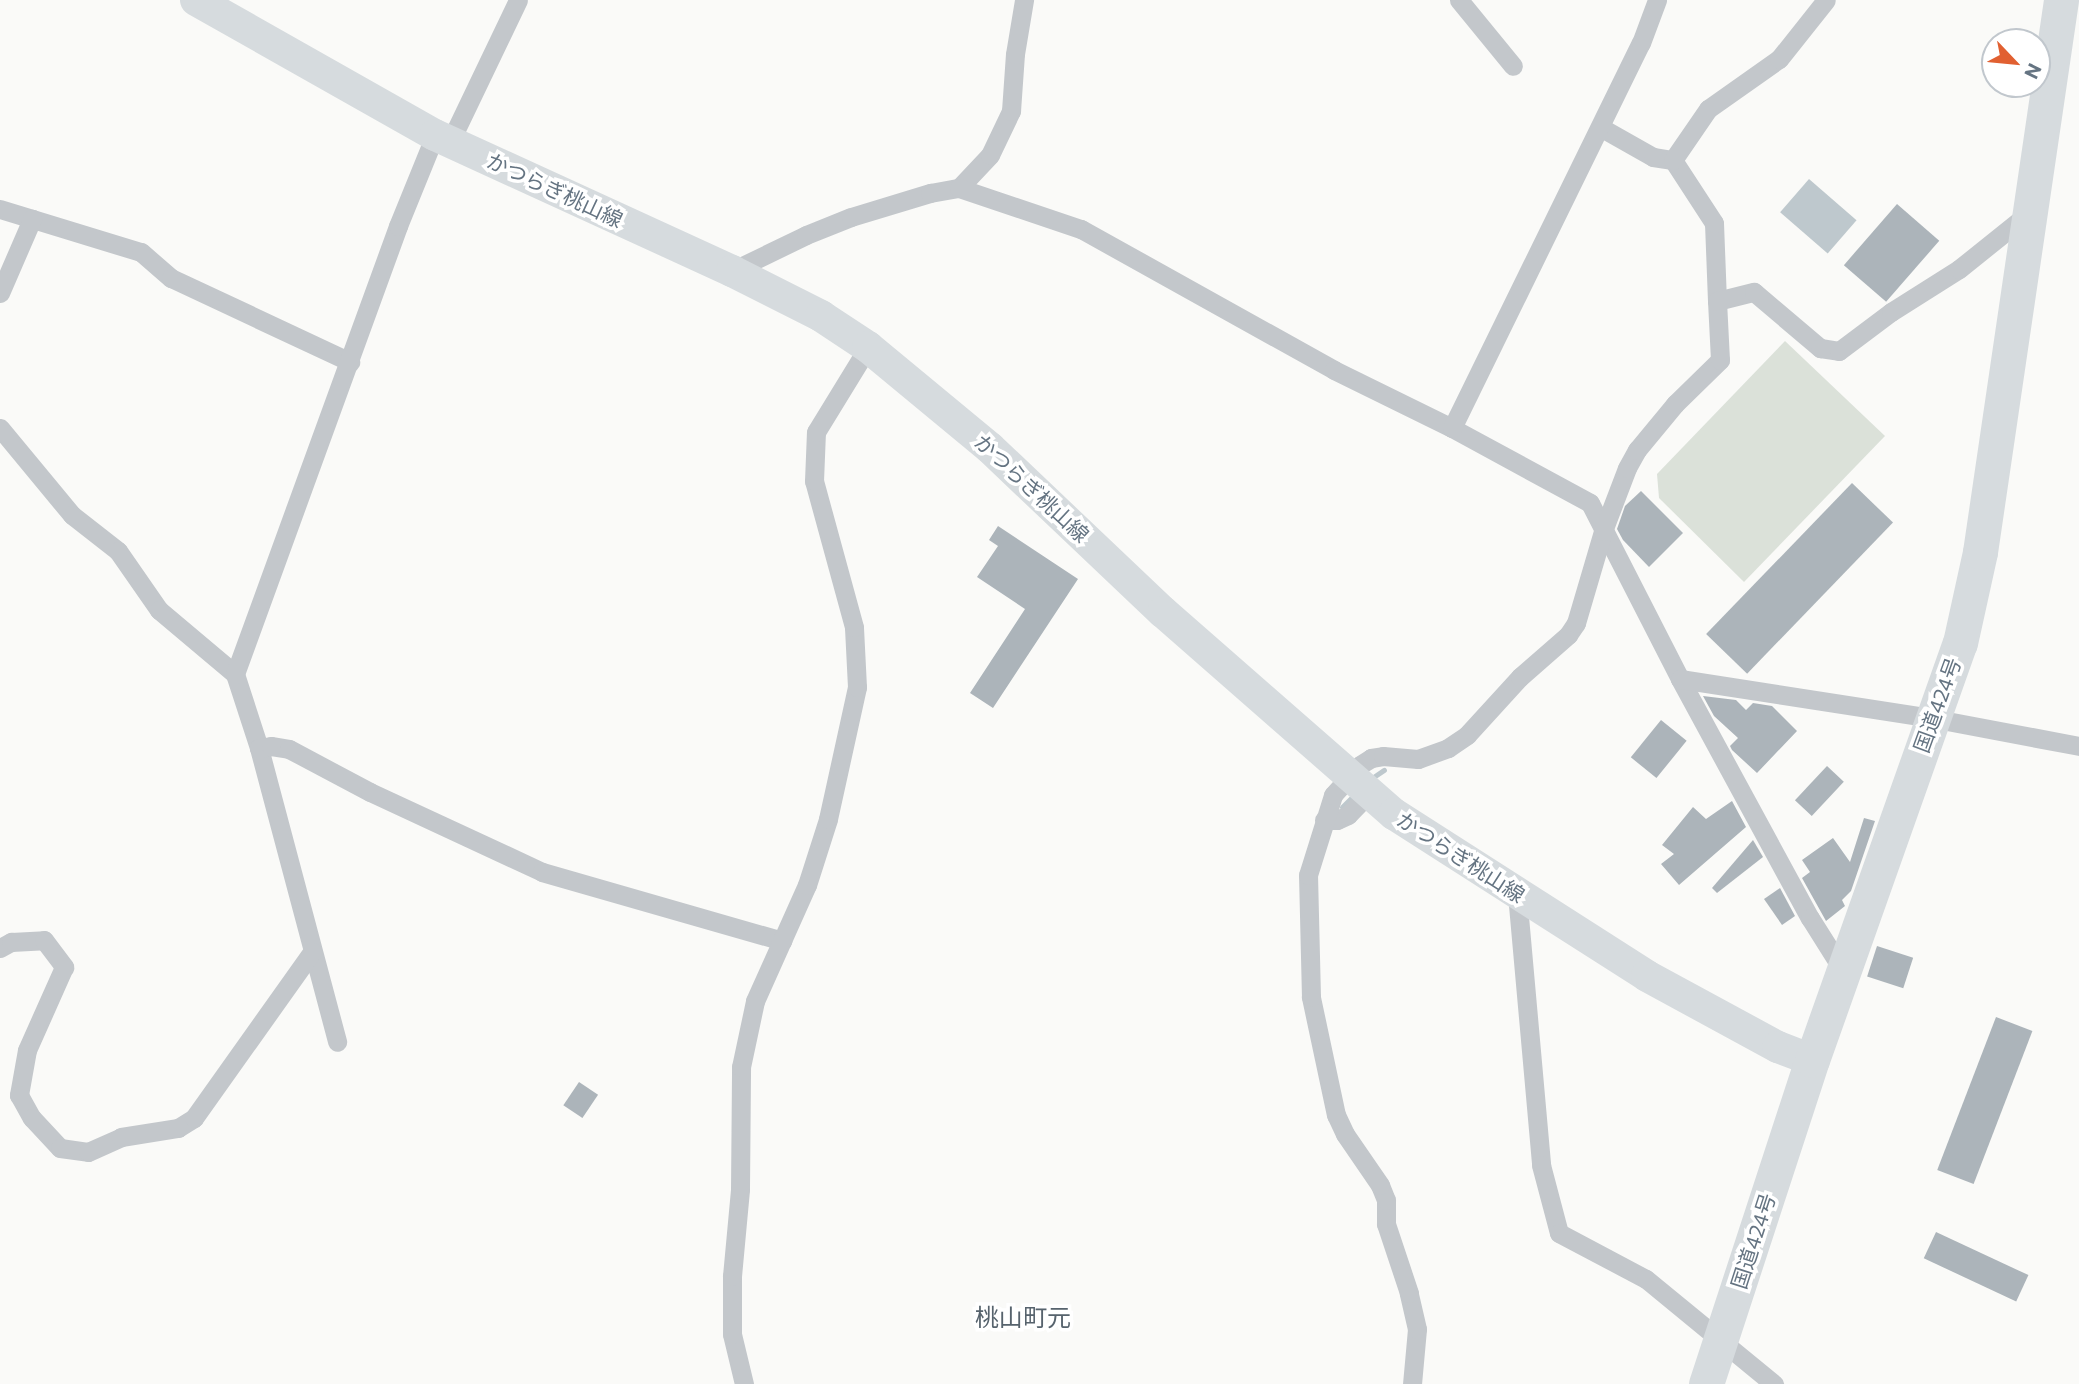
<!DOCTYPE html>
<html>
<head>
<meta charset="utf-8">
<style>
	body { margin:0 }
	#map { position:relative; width:2079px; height:1384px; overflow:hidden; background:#fafaf8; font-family:Commissioner,"Noto Sans JP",sans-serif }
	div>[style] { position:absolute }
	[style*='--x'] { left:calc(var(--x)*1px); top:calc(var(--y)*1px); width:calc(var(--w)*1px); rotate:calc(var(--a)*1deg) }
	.green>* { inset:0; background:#dbe1d9 }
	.water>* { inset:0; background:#bec8cd; transform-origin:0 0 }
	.stream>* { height:5px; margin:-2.5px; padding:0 2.5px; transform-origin:2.5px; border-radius:2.5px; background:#bec8cd }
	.building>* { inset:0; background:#acb4ba; transform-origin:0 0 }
	.street>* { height:19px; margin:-9.5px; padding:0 9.5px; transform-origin:9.5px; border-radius:9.5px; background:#c3c7cb }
	.primary>* { height:32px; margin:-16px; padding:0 16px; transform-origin:16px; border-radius:16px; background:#d6dbde }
	.highway>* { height:35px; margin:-17.5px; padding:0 17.5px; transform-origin:17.5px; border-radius:17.5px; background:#d6dbde }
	span { translate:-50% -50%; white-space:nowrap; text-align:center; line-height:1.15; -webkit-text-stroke:7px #fff; paint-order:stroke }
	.street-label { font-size:21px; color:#657482 }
	.quarter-label { font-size:24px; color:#57636d }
	.north { position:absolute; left:1981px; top:28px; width:70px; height:70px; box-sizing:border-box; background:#fff; border:2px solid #c1c7cd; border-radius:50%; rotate:116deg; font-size:19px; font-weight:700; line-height:28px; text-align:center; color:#657482 }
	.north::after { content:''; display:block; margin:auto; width:24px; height:32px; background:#e16031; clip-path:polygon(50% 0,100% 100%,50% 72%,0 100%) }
</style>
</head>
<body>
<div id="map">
	<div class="green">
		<div style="clip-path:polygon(1785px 341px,1885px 436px,1744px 582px,1659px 498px,1657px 474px)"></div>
	</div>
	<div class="water">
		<div style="left:1809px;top:179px;width:63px;height:44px;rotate:41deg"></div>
	</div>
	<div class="stream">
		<div style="--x:1369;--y:780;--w:18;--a:-34"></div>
		<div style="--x:1342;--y:807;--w:17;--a:-45"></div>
	</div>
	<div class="building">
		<div style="left:1897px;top:204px;width:56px;height:81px;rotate:41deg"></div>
		<div style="left:1852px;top:483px;width:57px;height:210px;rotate:44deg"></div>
		<div style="clip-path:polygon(1641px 491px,1683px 533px,1649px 567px,1623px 540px,1617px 529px,1625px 506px)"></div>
		<div style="clip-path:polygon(998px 526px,1078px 579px,993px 708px,970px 693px,1025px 609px,977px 577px,998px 546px,989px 540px)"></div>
		<div style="clip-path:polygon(1703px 696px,1736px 700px,1746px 710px,1753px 703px,1772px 706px,1797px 731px,1757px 773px,1732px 750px,1730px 746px,1738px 738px,1714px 716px)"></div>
		<div style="left:1661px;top:720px;width:33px;height:48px;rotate:39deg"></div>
		<div style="left:1827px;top:766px;width:23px;height:47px;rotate:43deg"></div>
		<div style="clip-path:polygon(1732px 801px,1746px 827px,1679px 885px,1661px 864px,1674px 854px,1662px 845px,1693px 807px,1706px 819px)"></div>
		<div style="clip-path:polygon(1864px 818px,1875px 821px,1851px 891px,1842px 900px,1845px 906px,1826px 921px,1802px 878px,1810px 872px,1802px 860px,1833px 838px,1850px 862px)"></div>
		<div style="clip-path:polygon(1753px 840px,1763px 857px,1717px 893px,1712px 888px)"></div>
		<div style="clip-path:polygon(1780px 888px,1795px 916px,1782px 925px,1764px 899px)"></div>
		<div style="left:1877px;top:946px;width:38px;height:32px;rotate:18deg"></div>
		<div style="left:1996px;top:1017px;width:39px;height:164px;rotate:21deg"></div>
		<div style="left:579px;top:1082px;width:23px;height:28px;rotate:34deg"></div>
		<div style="left:1936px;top:1232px;width:102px;height:29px;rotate:25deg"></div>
	</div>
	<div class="street">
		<div style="--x:1459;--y:0;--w:85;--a:50.7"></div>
		<div style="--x:1600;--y:127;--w:61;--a:29.5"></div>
		<div style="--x:1653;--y:157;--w:20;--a:9"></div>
		<div style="--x:450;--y:142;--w:157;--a:-64.4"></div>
		<div style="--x:959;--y:188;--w:45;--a:-46.8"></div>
		<div style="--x:990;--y:155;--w:49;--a:-64.5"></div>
		<div style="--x:1011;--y:111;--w:57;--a:-86"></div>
		<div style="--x:1015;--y:54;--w:55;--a:-80.5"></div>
		<div style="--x:0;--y:209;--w:147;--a:17"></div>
		<div style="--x:141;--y:252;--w:40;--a:41"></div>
		<div style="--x:171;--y:278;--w:198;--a:25.1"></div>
		<div style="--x:732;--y:271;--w:82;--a:-25.9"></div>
		<div style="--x:806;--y:235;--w:48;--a:-21.8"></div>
		<div style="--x:851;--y:217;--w:83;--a:-16.9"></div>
		<div style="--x:930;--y:193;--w:29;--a:-10"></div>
		<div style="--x:959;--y:188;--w:129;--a:18.6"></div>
		<div style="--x:1081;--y:229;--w:290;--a:29.1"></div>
		<div style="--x:1334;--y:370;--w:131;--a:26.2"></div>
		<div style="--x:1452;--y:428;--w:157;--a:28.5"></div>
		<div style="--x:1590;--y:503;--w:198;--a:62.9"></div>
		<div style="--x:1680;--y:679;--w:272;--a:61.5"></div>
		<div style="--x:1810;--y:918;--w:64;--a:57.8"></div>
		<div style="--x:0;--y:293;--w:81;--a:-66.6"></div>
		<div style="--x:1717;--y:301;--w:78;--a:-92.2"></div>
		<div style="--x:1714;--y:223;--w:75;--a:-123.1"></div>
		<div style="--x:1673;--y:160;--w:62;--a:-55.5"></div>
		<div style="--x:1708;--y:109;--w:87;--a:-35.2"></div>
		<div style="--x:1779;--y:59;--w:75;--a:-51.5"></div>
		<div style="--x:0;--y:428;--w:113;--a:50.4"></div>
		<div style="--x:72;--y:515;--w:58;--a:38"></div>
		<div style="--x:118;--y:551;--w:72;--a:55.2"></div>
		<div style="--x:159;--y:610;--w:99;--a:40.1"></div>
		<div style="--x:235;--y:674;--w:78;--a:72"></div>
		<div style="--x:259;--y:748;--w:304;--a:75.1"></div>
		<div style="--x:1452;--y:428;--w:429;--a:-63.9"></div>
		<div style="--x:1641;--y:43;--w:46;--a:-69.6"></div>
		<div style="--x:235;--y:674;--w:477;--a:-70"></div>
		<div style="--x:398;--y:226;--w:98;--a:-67.9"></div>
		<div style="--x:1680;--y:679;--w:254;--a:8.8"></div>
		<div style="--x:1931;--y:718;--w:151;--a:10.7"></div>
		<div style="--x:259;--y:748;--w:12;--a:-9"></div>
		<div style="--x:271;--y:746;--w:18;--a:9"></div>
		<div style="--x:289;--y:749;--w:92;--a:28"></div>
		<div style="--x:370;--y:792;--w:190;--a:24.9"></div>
		<div style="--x:542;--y:872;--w:250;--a:16"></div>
		<div style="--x:1324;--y:820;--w:13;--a:0"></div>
		<div style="--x:1337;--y:820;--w:12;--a:-24"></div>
		<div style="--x:1348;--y:815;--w:30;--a:-46"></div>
		<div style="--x:1517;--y:894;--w:272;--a:84.9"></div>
		<div style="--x:1541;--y:1165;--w:70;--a:75.2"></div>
		<div style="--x:1559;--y:1233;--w:98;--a:27.9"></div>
		<div style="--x:1646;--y:1279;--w:166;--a:39.4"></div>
		<div style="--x:0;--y:948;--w:13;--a:-29"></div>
		<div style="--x:11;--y:942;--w:33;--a:-3"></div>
		<div style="--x:44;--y:940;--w:34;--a:53"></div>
		<div style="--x:64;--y:967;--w:91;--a:114"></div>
		<div style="--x:27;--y:1050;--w:46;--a:100.1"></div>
		<div style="--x:19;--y:1095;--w:26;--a:61"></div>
		<div style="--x:32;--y:1118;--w:41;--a:47"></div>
		<div style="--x:60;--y:1148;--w:28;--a:8"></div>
		<div style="--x:88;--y:1152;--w:36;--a:-24"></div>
		<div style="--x:121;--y:1137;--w:58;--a:-9"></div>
		<div style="--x:178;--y:1128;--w:19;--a:-32"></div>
		<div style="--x:194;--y:1118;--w:204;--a:-54.6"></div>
		<div style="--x:744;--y:1384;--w:51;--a:-103.5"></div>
		<div style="--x:732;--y:1334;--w:58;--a:-90"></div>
		<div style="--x:732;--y:1276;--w:87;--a:-84.7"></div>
		<div style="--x:740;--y:1189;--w:122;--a:-89.5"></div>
		<div style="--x:741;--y:1067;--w:67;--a:-78"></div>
		<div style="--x:755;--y:1001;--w:127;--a:-65.9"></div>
		<div style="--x:807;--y:885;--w:69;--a:-72.3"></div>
		<div style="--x:828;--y:819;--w:135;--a:-77.6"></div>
		<div style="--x:857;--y:687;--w:60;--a:-92.9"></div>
		<div style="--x:854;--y:627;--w:151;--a:-105.3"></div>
		<div style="--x:814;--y:481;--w:49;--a:-87.7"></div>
		<div style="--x:816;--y:432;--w:100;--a:-58.5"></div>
		<div style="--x:1412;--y:1384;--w:55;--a:-84.8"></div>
		<div style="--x:1417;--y:1329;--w:37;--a:-103"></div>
		<div style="--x:1409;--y:1293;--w:73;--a:-108.4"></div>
		<div style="--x:1386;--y:1224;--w:24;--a:-90"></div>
		<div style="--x:1386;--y:1200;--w:16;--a:-112"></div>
		<div style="--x:1380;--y:1185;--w:62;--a:-124.5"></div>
		<div style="--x:1345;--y:1134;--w:21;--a:-115"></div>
		<div style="--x:1336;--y:1115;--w:121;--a:-102"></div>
		<div style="--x:1311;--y:997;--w:122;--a:-91.4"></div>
		<div style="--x:1308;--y:875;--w:84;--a:-72.6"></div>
		<div style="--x:1333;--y:795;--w:40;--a:-48"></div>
		<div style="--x:1360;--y:765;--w:13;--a:-32"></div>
		<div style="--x:1371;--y:758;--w:12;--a:-9"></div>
		<div style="--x:1383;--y:756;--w:35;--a:5"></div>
		<div style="--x:1418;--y:759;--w:32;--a:-20"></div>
		<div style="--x:1448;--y:748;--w:23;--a:-34"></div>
		<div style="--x:1467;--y:735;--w:79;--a:-47.6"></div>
		<div style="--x:1520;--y:677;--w:64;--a:-41.2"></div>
		<div style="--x:1568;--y:635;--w:14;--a:-56"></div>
		<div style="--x:1576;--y:623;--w:96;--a:-73.6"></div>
		<div style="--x:1603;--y:531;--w:67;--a:-69.1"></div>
		<div style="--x:1627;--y:468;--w:21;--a:-61"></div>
		<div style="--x:1637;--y:450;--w:60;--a:-50.4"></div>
		<div style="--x:1675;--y:404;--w:63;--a:-44.4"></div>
		<div style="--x:1720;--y:360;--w:59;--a:-92.9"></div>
		<div style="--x:1717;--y:301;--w:38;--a:-14"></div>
		<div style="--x:1754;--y:292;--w:87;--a:40.3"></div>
		<div style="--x:1820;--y:348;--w:19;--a:9"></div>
		<div style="--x:1839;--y:351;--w:65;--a:-36.9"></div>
		<div style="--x:1891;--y:312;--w:80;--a:-32.3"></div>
		<div style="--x:1959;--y:269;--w:90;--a:-38.7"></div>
	</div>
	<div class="primary">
		<div style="--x:196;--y:0;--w:274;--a:29.5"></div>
		<div style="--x:435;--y:135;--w:327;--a:24.6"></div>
		<div style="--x:732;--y:271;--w:100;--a:26.8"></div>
		<div style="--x:821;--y:316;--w:56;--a:33.4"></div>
		<div style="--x:868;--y:347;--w:158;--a:39.6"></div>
		<div style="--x:990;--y:448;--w:238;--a:43.5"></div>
		<div style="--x:1163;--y:612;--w:307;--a:41.2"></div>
		<div style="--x:1394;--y:814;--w:300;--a:32.6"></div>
		<div style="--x:1647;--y:976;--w:149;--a:28.5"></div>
		<div style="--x:1778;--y:1047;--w:36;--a:21"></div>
	</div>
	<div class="highway">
		<div style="--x:1706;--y:1384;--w:341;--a:-71.9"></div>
		<div style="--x:1812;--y:1060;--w:442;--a:-70.5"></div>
		<div style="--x:1960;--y:643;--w:93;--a:-77.6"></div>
		<div style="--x:1980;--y:552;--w:558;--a:-81.65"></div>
	</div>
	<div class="street-label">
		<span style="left:555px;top:190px;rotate:25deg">かつらぎ桃山線</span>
		<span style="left:1032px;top:488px;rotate:43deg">かつらぎ桃山線</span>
		<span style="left:1937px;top:705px;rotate:-70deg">国道424号</span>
		<span style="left:1461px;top:857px;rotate:33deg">かつらぎ桃山線</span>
		<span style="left:1753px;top:1241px;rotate:-72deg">国道424号</span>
	</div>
	<div class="quarter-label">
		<span style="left:1023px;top:1317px">桃山町元</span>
	</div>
	<div class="north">N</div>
</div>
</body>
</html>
